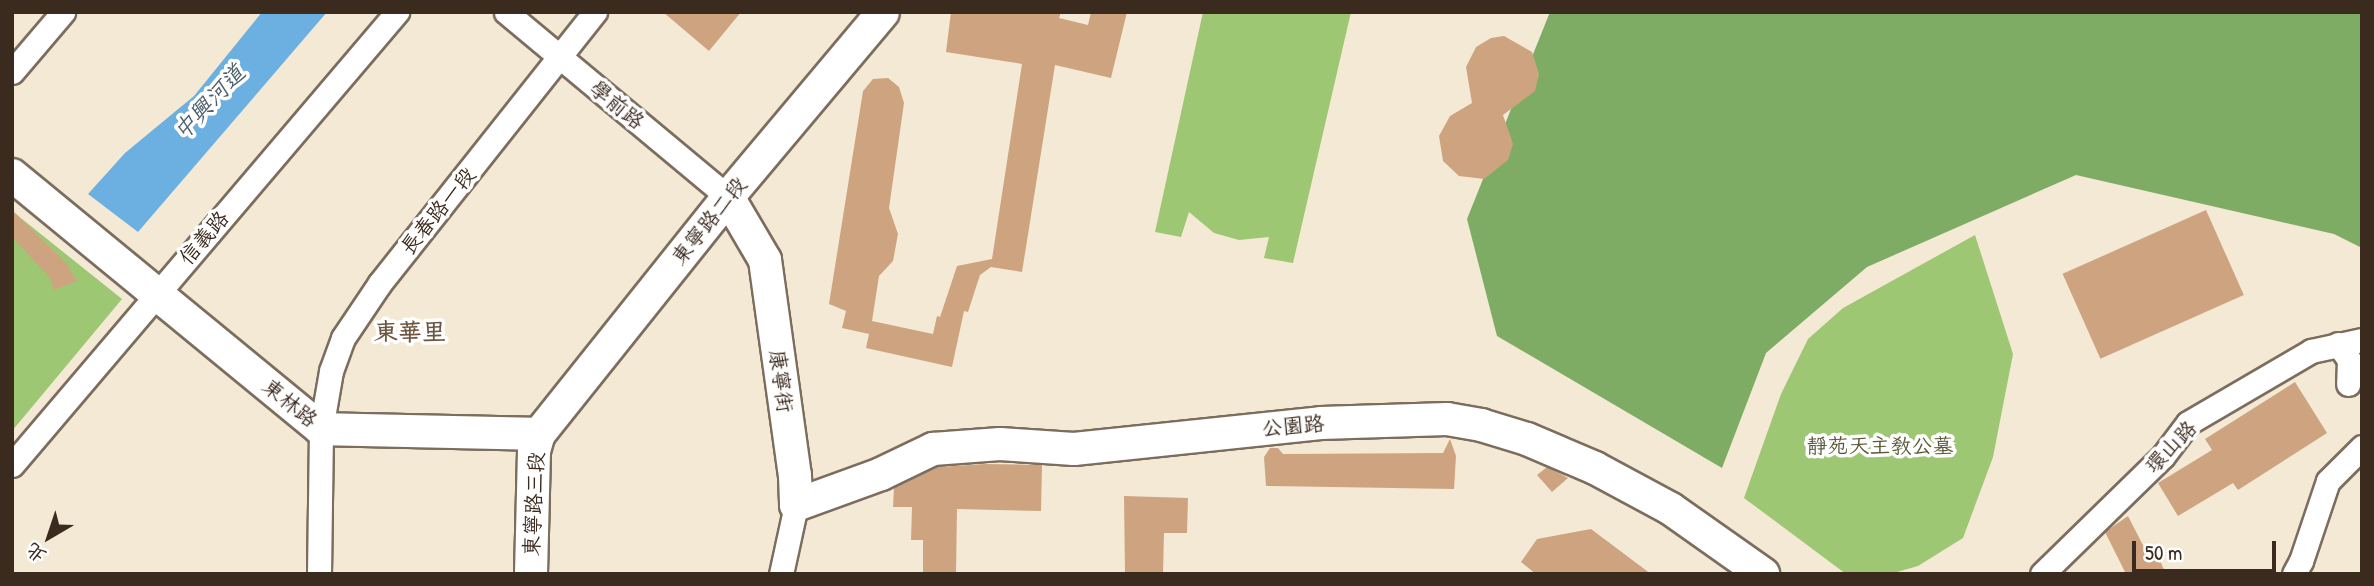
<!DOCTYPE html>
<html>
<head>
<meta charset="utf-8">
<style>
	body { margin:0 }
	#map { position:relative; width:2374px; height:586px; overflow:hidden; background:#f4e9d4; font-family:"Patrick Hand","LXGW WenKai TC",sans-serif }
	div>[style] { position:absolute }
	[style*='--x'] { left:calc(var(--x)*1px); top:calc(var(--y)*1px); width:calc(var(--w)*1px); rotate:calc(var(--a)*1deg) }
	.green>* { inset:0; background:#9ec773 }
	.forest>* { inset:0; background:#7eac65 }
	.water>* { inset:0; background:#6cb0e2 }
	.building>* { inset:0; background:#cea480; transform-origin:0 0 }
	.roads { filter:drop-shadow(2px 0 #7c6d5e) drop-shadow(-2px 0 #7c6d5e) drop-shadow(0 2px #7c6d5e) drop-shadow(0 -2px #7c6d5e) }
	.street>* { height:23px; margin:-11.5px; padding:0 11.5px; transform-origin:11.5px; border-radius:11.5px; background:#fff }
	.secondary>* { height:32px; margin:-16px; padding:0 16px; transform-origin:16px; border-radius:16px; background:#fff }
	span { translate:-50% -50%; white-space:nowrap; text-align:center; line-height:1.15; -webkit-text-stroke:7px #fff; paint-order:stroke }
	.street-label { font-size:21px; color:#3b2a1e }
	.park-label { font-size:21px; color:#595938 }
	.water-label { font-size:23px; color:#4f606c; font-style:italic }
	.quarter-label { font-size:24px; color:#6e5540; font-weight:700 }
	.frame { position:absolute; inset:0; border:14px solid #3b2a1e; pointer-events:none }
	.north { position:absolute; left:14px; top:502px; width:70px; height:70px; -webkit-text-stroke:5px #fff; paint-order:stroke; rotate:219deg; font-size:19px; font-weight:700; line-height:28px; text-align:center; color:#3b2a1e }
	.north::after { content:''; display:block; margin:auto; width:24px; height:32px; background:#3b2a1e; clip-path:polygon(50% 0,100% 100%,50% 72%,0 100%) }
	.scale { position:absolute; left:2132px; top:541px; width:144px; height:32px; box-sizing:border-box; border:4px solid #3b2a1e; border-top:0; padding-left:9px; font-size:21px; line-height:24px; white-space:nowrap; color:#3b2a1e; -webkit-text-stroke:5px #fff; paint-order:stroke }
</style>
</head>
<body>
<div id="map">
	<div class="green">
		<div style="clip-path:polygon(1203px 12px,1351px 12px,1293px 263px,1264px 258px,1269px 237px,1239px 240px,1214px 233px,1189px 212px,1181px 237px,1155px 232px)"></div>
		<div style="clip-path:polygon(12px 211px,122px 299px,12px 431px)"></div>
		<div style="clip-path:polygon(1975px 235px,2013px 354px,1993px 457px,1963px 538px,1918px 566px,1890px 574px,1846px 574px,1744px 498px,1781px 394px,1808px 339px,1843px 308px)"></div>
	</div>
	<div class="forest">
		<div style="clip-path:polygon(1550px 12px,2362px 12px,2362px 248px,2334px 234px,2076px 175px,1867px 267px,1766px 353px,1722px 468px,1497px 336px,1467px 219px)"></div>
	</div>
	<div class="water">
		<div style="clip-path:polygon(262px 12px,327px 12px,138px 232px,88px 194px,125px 153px,194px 96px)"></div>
	</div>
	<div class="building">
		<div style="clip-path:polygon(663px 12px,741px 12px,709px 51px)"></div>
		<div style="clip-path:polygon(951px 12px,1061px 12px,1059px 18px,1088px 25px,1091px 12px,1127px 12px,1111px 78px,1055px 65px,1022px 272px,991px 267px,980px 275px,968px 312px,964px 311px,952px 367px,866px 348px,869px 334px,842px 328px,846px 311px,829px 304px,863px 91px,873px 79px,888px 78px,899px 87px,904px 103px,889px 208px,898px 234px,893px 261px,879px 276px,872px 321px,933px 334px,937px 316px,940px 317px,957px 266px,992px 259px,1022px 64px,946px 52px)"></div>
		<div style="clip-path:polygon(1504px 36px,1532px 52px,1539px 74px,1535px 91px,1503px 115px,1513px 144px,1508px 160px,1484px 179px,1459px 176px,1443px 161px,1439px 136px,1450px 116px,1472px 103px,1466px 67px,1476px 47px,1491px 38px)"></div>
		<div style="clip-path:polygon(12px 210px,66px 263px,77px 281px,54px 290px,50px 278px,12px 237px)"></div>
		<div style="left:2206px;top:210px;width:93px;height:157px;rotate:66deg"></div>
		<div style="clip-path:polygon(2295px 382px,2327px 433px,2238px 490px,2233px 483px,2178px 516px,2158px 483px,2212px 450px,2205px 439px)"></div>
		<div style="clip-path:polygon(1450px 439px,1456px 456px,1454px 489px,1266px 486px,1264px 457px,1270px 448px,1278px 448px,1283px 454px,1443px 453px)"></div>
		<div style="clip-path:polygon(985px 464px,1042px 465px,1041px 511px,957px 509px,956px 574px,923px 574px,923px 540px,911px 540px,912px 507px,893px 507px,894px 488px,938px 467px)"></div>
		<div style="clip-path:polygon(1547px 467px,1568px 478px,1552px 492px,1537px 475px)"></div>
		<div style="clip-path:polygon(1124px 496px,1188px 498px,1187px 533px,1164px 533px,1163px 574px,1125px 574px)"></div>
		<div style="clip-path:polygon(2128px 516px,2148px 555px,2156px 552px,2166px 574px,2126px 574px,2105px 532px)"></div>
		<div style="clip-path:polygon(1591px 529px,1651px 574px,1536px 574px,1521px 562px,1537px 539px)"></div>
	</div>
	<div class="roads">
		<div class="street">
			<div style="--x:506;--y:12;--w:289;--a:39.8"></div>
			<div style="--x:12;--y:72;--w:79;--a:-49.6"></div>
			<div style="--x:2338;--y:344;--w:19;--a:55"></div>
			<div style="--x:2349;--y:360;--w:24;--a:92"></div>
			<div style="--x:12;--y:465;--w:595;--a:-49.64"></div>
			<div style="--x:319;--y:574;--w:145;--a:-89.2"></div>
			<div style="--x:321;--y:429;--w:59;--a:-80.2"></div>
			<div style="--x:331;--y:371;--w:35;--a:-70"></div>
			<div style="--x:343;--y:338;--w:66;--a:-56.1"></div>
			<div style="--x:380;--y:283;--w:346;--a:-51.6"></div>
			<div style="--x:781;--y:574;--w:71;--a:-77.7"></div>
			<div style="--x:2042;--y:574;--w:169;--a:-44.3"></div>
			<div style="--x:2163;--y:456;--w:41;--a:-52.9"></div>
			<div style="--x:2188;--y:423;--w:143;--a:-30.3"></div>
			<div style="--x:2311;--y:351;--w:52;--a:-12.2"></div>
			<div style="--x:2294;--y:574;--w:15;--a:-62"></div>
			<div style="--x:2301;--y:561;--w:84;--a:-71.4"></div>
			<div style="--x:2328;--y:481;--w:48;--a:-45"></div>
		</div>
		<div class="secondary">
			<div style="--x:12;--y:175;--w:400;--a:39.4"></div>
			<div style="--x:321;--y:429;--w:218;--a:1.3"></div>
			<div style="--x:728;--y:197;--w:73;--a:59.6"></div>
			<div style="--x:765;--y:260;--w:217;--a:82.1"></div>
			<div style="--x:795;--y:475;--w:30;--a:88"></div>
			<div style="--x:796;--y:505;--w:90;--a:-20"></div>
			<div style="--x:881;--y:474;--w:58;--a:-25.7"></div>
			<div style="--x:933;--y:449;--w:67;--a:-4.3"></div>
			<div style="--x:1000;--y:444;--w:74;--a:3.9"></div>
			<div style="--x:1074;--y:449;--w:248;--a:-6"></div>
			<div style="--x:1321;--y:423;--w:126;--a:-1.8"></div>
			<div style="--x:1447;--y:419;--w:35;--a:10"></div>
			<div style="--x:1481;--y:425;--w:48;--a:16.9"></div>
			<div style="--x:1527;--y:439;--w:74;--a:23.1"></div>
			<div style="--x:1595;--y:468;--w:86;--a:28.3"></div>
			<div style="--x:1671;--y:509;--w:113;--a:35.2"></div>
			<div style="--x:531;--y:574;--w:123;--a:-88.6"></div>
			<div style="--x:534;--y:451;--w:18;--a:-74"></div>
			<div style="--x:539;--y:434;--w:303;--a:-51.4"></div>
			<div style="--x:728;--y:197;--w:241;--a:-50"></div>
		</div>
	</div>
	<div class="street-label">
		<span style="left:617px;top:105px;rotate:39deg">學前路</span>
		<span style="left:438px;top:211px;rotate:-51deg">長春路一段</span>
		<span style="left:709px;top:221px;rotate:-51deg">東寧路二段</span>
		<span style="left:204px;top:238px;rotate:-49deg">信義路</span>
		<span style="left:781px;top:381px;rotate:82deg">康寧街</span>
		<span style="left:290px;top:403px;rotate:39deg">東林路</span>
		<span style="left:1293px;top:426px;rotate:-5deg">公園路</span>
		<span style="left:2171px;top:447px;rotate:-46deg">環山路</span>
		<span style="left:534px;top:504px;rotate:-87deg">東寧路三段</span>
	</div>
	<div class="park-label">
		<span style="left:1880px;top:446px">靜苑天主教公墓</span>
	</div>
	<div class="water-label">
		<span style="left:209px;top:102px;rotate:-47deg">中興河道</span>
	</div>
	<div class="quarter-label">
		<span style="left:410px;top:332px">東華里</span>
	</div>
	<div class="frame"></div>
	<div class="north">北</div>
	<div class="scale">50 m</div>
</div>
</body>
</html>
